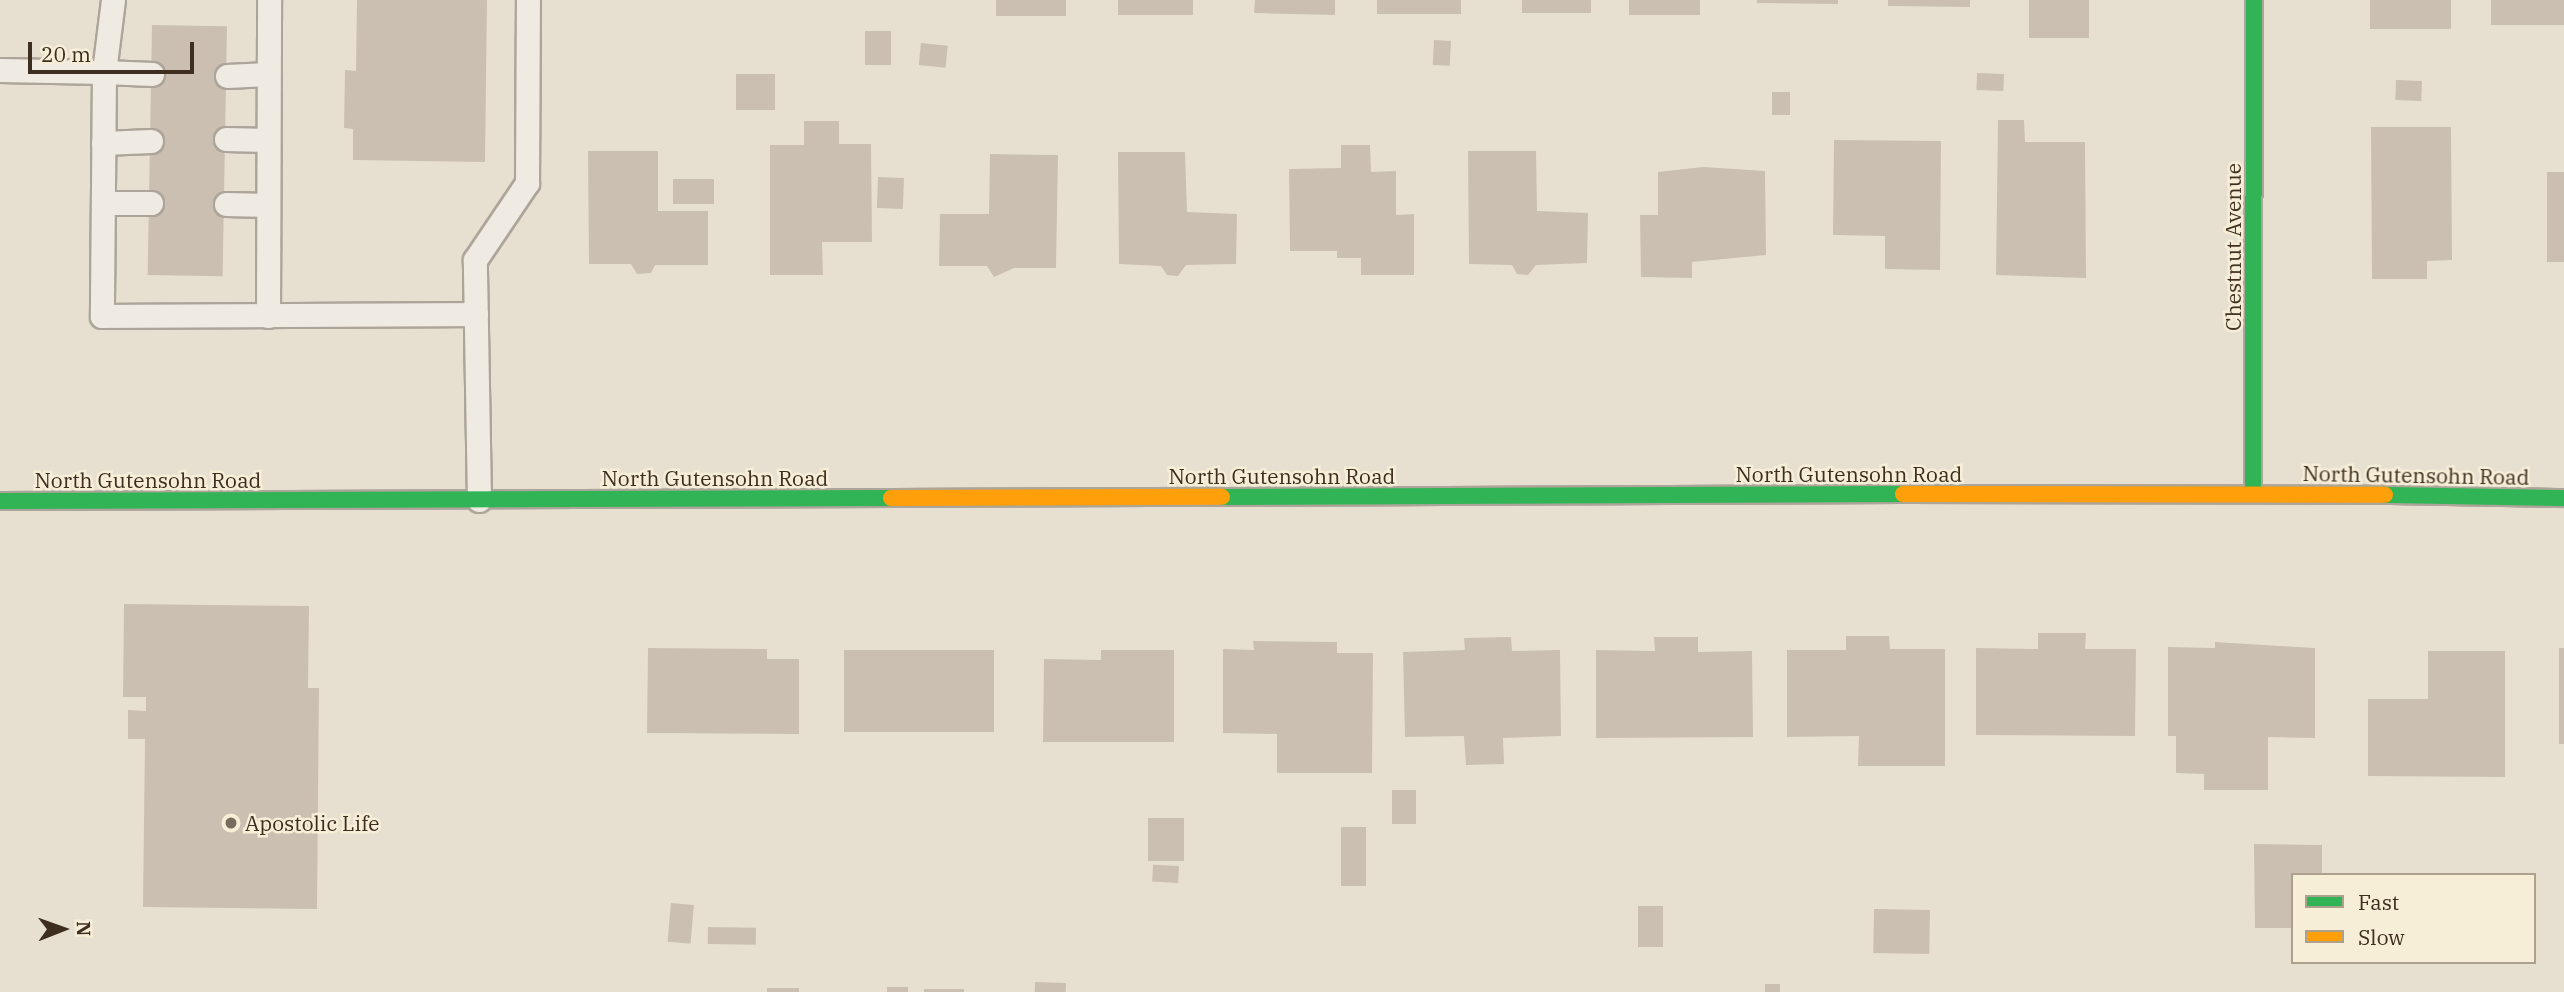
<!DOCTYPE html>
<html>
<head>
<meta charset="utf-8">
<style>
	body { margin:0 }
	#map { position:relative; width:2564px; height:992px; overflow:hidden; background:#e7e0d1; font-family:"IBM Plex Serif",serif }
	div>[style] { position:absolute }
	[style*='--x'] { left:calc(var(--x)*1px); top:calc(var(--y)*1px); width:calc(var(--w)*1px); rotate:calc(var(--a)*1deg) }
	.building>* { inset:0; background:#cbbfb2; transform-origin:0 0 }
	.roads { filter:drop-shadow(2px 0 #ada599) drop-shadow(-2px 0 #ada599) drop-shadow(0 2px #ada599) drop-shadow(0 -2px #ada599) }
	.lane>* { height:23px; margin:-11.5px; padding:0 11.5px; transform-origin:11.5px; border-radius:11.5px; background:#efebe3 }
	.fast>* { height:16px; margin:-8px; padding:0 8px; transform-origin:8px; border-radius:8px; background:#30b455 }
	.slow>* { height:16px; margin:-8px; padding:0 8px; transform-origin:8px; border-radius:8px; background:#ff9f0a }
	.dots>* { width:19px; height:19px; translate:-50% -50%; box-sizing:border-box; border:4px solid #f7eed8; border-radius:50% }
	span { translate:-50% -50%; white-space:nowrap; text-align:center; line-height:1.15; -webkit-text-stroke:5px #f7eed8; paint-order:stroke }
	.street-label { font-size:21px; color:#3d2e20 }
	.poi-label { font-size:21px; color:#3d2e20 }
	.left { translate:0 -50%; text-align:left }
	.legend { position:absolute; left:2291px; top:873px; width:245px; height:91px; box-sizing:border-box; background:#f7eed8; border:2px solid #ada18e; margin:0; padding:9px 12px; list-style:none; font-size:21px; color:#3d2e20 }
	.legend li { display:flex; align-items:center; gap:14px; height:35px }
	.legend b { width:35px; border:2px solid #ada18e }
	.north { position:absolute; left:28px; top:894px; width:70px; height:70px; -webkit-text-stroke:5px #f7eed8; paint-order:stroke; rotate:89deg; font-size:19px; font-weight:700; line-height:28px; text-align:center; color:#3d2e20 }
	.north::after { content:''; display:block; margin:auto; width:24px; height:32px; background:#3d2e20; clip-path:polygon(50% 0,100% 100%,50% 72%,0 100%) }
	.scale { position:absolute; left:28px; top:42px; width:166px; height:32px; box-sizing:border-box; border:4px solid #3d2e20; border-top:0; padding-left:9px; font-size:21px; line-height:24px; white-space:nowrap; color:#3d2e20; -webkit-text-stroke:5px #f7eed8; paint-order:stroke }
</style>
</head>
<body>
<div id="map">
	<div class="building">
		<div style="clip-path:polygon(357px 0,487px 0,485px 162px,353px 160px,353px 129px,344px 128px,345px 70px,356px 71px)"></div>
		<div style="left:996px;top:0;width:70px;height:16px"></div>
		<div style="left:1118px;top:0;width:75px;height:15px"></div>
		<div style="clip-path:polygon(1255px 0,1335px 0,1335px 15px,1254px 13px)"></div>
		<div style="left:1377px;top:0;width:84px;height:14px"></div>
		<div style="left:1522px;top:0;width:69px;height:13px"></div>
		<div style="left:1629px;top:0;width:71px;height:15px"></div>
		<div style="clip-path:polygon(1757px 0,1838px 0,1838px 4px,1757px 3px)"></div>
		<div style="clip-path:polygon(1888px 0,1970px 0,1970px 7px,1888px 6px)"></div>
		<div style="left:2029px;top:0;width:60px;height:38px"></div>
		<div style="left:2370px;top:0;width:81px;height:29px"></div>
		<div style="left:2491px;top:0;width:73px;height:25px"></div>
		<div style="left:152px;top:25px;width:75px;height:250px;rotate:1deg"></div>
		<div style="left:865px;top:31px;width:26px;height:34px"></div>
		<div style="left:1434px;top:40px;width:17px;height:25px;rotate:3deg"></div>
		<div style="left:921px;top:43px;width:27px;height:22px;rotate:6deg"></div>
		<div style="left:1977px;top:73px;width:27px;height:17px;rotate:2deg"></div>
		<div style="left:736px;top:74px;width:39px;height:36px"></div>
		<div style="left:2396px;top:80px;width:26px;height:20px;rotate:2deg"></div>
		<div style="left:1772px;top:92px;width:18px;height:23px"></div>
		<div style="clip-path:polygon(1998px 120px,2024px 120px,2025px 142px,2085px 142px,2086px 278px,1996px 275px)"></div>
		<div style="clip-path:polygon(804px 121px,839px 121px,839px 144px,871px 144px,872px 242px,822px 242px,823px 275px,770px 275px,770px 145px,804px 145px)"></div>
		<div style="clip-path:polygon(2371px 127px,2451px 127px,2452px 260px,2427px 261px,2427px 279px,2372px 279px)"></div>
		<div style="clip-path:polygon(1834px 140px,1941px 141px,1940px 270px,1885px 269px,1885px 236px,1833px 235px)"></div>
		<div style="clip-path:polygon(1341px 145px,1370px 145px,1371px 172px,1396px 171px,1396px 215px,1414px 214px,1414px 275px,1361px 275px,1361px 258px,1337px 258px,1337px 251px,1290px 251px,1289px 169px,1341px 168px)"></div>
		<div style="clip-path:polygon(588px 151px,658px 151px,658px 211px,708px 211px,708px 265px,655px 265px,651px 273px,637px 274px,631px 264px,589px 264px)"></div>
		<div style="clip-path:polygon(1468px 151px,1536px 151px,1537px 211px,1588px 213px,1587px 263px,1536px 265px,1528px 275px,1517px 274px,1512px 265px,1469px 264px)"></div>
		<div style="clip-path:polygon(1118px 152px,1185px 152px,1187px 212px,1237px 214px,1236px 264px,1186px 265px,1178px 276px,1167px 275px,1161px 266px,1119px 264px)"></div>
		<div style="clip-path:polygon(990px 154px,1058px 155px,1056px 268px,1014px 268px,994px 277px,987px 266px,939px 266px,940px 214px,989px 214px)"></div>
		<div style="clip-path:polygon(1703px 167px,1765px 171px,1766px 255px,1692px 262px,1692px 278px,1641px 277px,1640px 215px,1658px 215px,1658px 172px)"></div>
		<div style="left:2547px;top:172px;width:17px;height:90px"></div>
		<div style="left:878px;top:177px;width:26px;height:31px;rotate:2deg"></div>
		<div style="left:673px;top:179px;width:41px;height:25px"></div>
		<div style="clip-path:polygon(124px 604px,309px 606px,308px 688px,319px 688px,317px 909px,143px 907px,145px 739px,128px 739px,128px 710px,146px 711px,146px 697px,123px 697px)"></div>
		<div style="clip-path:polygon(2038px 633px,2086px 633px,2085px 649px,2136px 649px,2135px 736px,1976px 735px,1976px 648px,2038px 649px)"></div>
		<div style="clip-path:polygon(1846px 636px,1889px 636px,1890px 649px,1945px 649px,1945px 766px,1858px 766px,1859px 736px,1787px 737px,1787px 650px,1846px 650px)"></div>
		<div style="clip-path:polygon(1511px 637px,1512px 651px,1560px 650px,1561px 736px,1503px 738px,1504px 764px,1466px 765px,1464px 736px,1405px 737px,1403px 652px,1465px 650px,1464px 638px)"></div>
		<div style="clip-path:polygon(1654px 637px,1698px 637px,1698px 652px,1752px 651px,1753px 737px,1596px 738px,1596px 650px,1655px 651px)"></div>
		<div style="clip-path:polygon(1253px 641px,1337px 642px,1337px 653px,1373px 653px,1372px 773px,1277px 773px,1277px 734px,1223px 733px,1223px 649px,1254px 650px)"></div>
		<div style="clip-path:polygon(2215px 642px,2315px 648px,2315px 738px,2268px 737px,2268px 790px,2204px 790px,2204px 774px,2176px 773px,2176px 736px,2168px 736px,2168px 647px,2215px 648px)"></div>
		<div style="clip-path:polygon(648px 648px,767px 649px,767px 659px,799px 659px,799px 734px,647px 733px)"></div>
		<div style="left:2559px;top:648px;width:5px;height:96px"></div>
		<div style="left:844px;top:650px;width:150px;height:82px"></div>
		<div style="clip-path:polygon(1101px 650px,1174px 650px,1174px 742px,1043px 742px,1044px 659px,1101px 660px)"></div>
		<div style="clip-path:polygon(2428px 651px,2505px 651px,2505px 777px,2368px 776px,2368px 699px,2428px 699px)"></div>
		<div style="left:1392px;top:790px;width:24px;height:34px"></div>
		<div style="left:1148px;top:818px;width:36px;height:43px"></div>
		<div style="left:1341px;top:827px;width:25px;height:59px"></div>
		<div style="clip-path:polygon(2254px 844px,2322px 845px,2322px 875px,2293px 875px,2293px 928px,2255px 928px)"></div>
		<div style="left:1179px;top:866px;width:17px;height:26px;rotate:93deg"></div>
		<div style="left:671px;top:903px;width:23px;height:39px;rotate:5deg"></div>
		<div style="left:1638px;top:906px;width:25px;height:41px"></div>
		<div style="left:1874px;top:909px;width:56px;height:44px;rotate:1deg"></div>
		<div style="left:708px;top:927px;width:48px;height:17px;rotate:1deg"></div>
		<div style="left:1035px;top:982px;width:31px;height:10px;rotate:2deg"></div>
		<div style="left:1765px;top:984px;width:15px;height:8px"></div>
		<div style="left:887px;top:987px;width:21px;height:5px"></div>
		<div style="left:767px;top:988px;width:32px;height:4px"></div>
		<div style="left:924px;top:989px;width:40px;height:3px"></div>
	</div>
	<div class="roads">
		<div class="lane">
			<div style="--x:0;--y:70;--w:104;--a:1.1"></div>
			<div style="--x:104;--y:72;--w:73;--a:-82.9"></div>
			<div style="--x:152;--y:74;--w:48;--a:-177.6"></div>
			<div style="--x:104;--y:72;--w:244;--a:90.5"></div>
			<div style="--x:102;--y:316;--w:374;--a:-0.3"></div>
			<div style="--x:227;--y:76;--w:41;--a:-2.8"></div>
			<div style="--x:226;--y:139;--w:42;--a:1.4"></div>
			<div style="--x:103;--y:143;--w:48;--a:-2.4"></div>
			<div style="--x:103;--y:203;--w:48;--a:0"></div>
			<div style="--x:226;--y:204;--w:42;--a:1.4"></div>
			<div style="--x:268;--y:316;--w:316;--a:-89.8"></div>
			<div style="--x:479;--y:500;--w:240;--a:-91"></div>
			<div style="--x:475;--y:260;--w:93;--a:-56"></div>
			<div style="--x:527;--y:183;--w:183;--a:-89.7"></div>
		</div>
		<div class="fast">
			<div style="--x:2253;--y:493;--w:493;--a:-89.9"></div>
			<div style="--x:2385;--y:495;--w:179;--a:1"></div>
			<div style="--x:1222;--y:497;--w:681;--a:-0.25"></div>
			<div style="--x:0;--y:501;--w:891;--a:-0.19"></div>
		</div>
		<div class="slow">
			<div style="--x:1903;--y:494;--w:482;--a:0.1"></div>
			<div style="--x:891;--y:498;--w:331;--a:-0.2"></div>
		</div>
	</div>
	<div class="dots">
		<div style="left:231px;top:823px;background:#786c5e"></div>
	</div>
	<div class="street-label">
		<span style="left:2233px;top:247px;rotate:-90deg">Chestnut Avenue</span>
		<span style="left:1849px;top:474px">North Gutensohn Road</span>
		<span style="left:2416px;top:475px;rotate:1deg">North Gutensohn Road</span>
		<span style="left:1282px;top:476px">North Gutensohn Road</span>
		<span style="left:715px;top:478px">North Gutensohn Road</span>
		<span style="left:148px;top:480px">North Gutensohn Road</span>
	</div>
	<div class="poi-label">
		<span class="left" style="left:245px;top:823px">Apostolic Life</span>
	</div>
	<ul class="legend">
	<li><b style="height:9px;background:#30b455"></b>Fast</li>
	<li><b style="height:9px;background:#ff9f0a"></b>Slow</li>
	</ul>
	<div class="north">N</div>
	<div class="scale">20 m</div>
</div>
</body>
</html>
